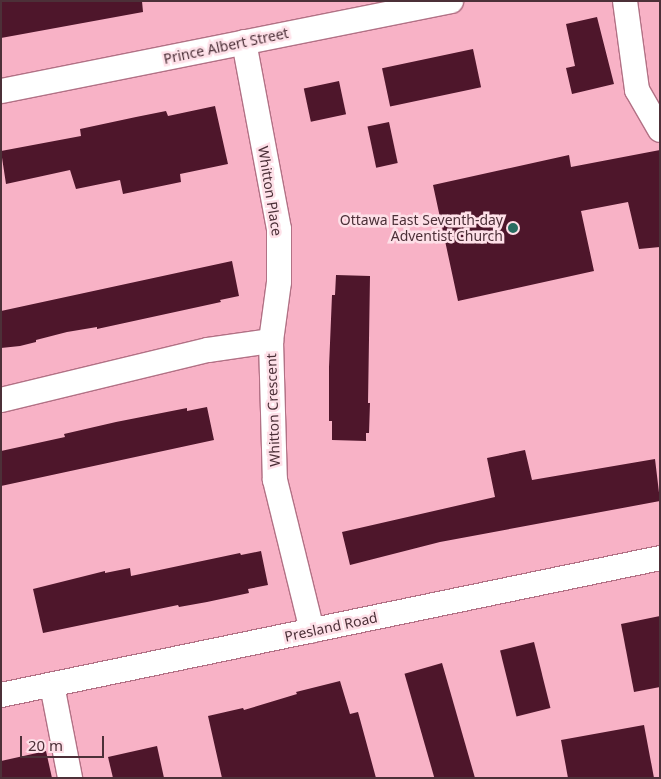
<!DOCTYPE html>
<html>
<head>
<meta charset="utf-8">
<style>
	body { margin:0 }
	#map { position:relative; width:661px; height:779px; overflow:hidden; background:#f8b2c6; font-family:"Noto Sans",sans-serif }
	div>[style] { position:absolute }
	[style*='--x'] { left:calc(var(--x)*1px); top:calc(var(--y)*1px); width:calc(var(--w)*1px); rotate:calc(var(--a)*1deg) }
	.building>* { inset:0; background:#4e162b; transform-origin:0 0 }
	.roads { filter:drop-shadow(1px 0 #b27185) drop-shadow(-1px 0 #b27185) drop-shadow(0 1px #b27185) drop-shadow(0 -1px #b27185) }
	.minor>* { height:24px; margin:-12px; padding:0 12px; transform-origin:12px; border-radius:12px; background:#fff }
	.dots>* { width:14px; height:14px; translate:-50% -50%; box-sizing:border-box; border:2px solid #fee0e8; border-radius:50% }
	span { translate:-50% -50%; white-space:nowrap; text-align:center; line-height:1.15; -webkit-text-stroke:5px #fee0e8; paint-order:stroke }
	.street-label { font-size:14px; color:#4c3038 }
	.poi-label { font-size:14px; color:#4c3038 }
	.right { translate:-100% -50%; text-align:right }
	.frame { position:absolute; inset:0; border:2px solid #4c3038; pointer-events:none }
	.scale { position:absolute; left:20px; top:736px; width:84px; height:22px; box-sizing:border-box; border:2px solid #4c3038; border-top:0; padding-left:6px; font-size:15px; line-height:18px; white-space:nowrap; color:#4c3038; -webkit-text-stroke:4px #fee0e8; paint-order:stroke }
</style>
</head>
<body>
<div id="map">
	<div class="building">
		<div style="clip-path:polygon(1px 1px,142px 1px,143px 12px,1px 38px)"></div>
		<div style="clip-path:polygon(597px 17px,614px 84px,572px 94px,566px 68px,575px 66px,566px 24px)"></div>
		<div style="left:473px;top:49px;width:39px;height:93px;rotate:78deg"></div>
		<div style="left:339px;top:81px;width:34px;height:36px;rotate:78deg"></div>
		<div style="clip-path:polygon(215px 106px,228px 164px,180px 174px,181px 182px,123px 194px,120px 180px,76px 189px,70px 170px,6px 184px,1px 151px,81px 136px,80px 129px,136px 117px,166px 111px,168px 116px)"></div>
		<div style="left:389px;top:122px;width:42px;height:22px;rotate:78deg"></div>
		<div style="clip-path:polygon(660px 150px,660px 247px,639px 249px,628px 202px,581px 211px,594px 271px,458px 301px,433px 185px,569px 155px,571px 167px)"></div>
		<div style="clip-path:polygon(232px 261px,239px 296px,220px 300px,221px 302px,97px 329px,97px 327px,67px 332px,36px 340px,36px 342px,20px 346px,1px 348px,1px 311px)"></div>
		<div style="clip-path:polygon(336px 275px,370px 276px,368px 403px,370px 403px,369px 433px,366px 433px,366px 441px,332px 440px,332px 421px,329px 421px,329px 367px,332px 295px,335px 295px)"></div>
		<div style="clip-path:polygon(207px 407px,214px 440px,1px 486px,1px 451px,65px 437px,64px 434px,116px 422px,187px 408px,187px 411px)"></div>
		<div style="clip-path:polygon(525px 450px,532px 480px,655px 459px,660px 501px,440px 542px,350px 565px,342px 532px,495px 497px,487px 458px)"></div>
		<div style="clip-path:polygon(261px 551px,268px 585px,248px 589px,249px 593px,207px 602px,179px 607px,178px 605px,43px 633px,33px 589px,105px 571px,105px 573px,130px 568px,131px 576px,240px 553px,241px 555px)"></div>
		<div style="clip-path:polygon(660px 616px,660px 687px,634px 692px,621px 624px)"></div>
		<div style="left:534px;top:642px;width:68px;height:35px;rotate:76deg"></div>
		<div style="left:442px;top:663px;width:120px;height:39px;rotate:74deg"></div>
		<div style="clip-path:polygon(340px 681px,350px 714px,358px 712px,376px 778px,222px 778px,208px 716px,243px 708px,244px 710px,297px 694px,296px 692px)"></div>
		<div style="clip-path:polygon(644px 725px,654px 778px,568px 778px,561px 740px)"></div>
		<div style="clip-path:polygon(157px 746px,164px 778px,113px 778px,108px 757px)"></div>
		<div style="clip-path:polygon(46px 751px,52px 778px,1px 778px,1px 761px)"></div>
	</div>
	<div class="roads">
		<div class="minor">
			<div style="--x:625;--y:1;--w:90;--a:82.3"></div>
			<div style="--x:637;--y:90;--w:46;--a:60.1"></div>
			<div style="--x:244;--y:42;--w:190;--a:79.4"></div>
			<div style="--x:279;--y:229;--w:53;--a:90"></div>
			<div style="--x:279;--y:282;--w:60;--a:97.7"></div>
			<div style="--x:271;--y:341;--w:139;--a:88.4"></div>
			<div style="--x:275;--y:480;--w:155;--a:76.2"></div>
			<div style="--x:1;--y:91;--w:459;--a:-11.3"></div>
			<div style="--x:1;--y:400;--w:213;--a:-13.6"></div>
			<div style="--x:208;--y:350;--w:64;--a:-8.1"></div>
			<div style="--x:52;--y:685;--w:95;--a:79"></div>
			<div style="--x:1;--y:695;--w:673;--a:-11.74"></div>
		</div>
	</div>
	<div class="dots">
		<div style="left:513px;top:228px;background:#276d61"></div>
	</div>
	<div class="street-label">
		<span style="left:226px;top:46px;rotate:-12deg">Prince Albert Street</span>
		<span style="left:270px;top:191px;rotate:81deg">Whitton Place</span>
		<span style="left:273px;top:410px;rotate:-92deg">Whitton Crescent</span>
		<span style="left:331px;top:627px;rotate:-12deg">Presland Road</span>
	</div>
	<div class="poi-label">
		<span class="right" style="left:503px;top:228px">Ottawa East Seventh-day<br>Adventist Church</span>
	</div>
	<div class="frame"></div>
	<div class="scale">20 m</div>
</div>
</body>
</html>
